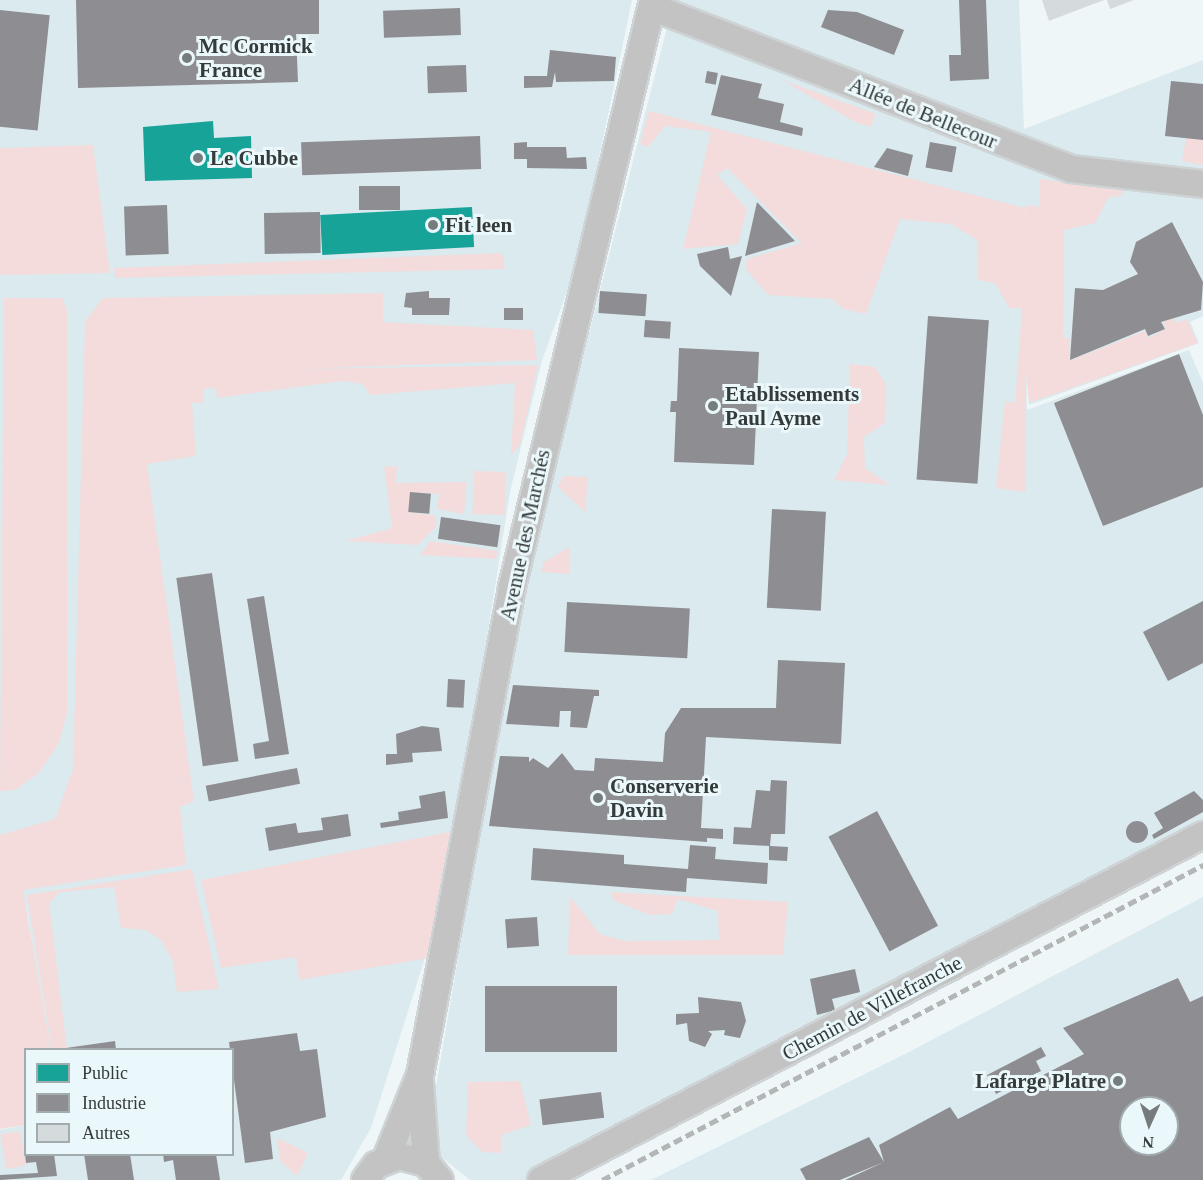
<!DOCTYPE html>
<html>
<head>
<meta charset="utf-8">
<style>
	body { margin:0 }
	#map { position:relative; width:1203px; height:1180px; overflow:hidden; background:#eef6f8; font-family:Georgia,serif }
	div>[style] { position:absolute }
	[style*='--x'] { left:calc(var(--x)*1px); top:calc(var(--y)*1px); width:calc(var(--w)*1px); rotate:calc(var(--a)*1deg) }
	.built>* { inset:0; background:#daeaee }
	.green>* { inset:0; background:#f3dcdb; transform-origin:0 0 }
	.public>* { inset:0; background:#17a398; transform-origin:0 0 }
	.industry>* { inset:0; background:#8d8d92; transform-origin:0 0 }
	.round { border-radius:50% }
	.building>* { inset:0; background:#d5dbdd }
	.roads { filter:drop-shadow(2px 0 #ced3d5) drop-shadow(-2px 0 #ced3d5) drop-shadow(0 2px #ced3d5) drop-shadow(0 -2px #ced3d5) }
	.minor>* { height:26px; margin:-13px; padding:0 13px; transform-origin:13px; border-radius:13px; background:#c4c3c3 }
	.rail>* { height:4.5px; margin-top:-2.25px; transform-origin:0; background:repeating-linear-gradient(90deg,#b3b5b6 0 9px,transparent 0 13.5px) }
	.dots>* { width:16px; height:16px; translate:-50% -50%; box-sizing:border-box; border:3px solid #ebf8fb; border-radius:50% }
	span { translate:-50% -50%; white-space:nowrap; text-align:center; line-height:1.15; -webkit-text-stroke:6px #ebf8fb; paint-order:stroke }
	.poi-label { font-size:21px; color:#353a3b; font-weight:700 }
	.left { translate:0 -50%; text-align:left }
	.right { translate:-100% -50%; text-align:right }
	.street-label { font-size:21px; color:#353a3b }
	.legend { position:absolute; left:24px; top:1048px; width:210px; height:108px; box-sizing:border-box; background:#ebf8fb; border:2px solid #a2acae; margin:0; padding:8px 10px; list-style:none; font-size:18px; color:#353a3b }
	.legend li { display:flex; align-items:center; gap:12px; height:30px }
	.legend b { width:30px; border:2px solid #a2acae }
	.north { position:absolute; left:1119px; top:1096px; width:60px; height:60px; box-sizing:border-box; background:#ebf8fb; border:2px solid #a2acae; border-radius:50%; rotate:183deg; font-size:16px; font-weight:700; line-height:24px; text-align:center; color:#353a3b }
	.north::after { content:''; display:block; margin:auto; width:21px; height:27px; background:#767c7d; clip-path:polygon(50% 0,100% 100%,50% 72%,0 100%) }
</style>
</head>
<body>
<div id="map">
	<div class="built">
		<div style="clip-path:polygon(0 0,632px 0,577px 263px,542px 361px,510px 492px,457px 827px,429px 945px,371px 1128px,341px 1180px,0 1180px,0 1130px,25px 1125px,26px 1154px,232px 1154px,232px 1050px,50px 1049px,26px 904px,0 907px)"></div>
		<div style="clip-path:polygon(674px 0,1019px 0,1024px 129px,1203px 60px,1203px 316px,1190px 322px,1199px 343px,1029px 405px,1026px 304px,1027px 410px,1189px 350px,1203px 383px,1203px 824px,528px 1180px,470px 1180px,434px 1151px,430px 1121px,517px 617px)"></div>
		<div style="clip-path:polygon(evenodd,1203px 897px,1203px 1180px,651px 1180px,909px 1052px,1203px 897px,1131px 1108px,1167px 1108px,1167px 1144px,1131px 1144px,1131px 1108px)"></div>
	</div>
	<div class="green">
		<div style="clip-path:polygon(782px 80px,876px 114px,871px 127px,857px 123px)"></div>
		<div style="clip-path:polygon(649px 111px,1025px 208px,1026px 309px,1026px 205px,1040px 207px,1040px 179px,1123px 190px,1122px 195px,1108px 198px,1095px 223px,1064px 230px,1063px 338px,1070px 338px,1069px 361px,1145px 331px,1149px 338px,1166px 329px,1163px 322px,1173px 318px,1176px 323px,1187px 319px,1198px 343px,1029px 403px,1026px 374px,1026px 492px,996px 488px,1005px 401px,1015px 403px,1022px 308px,1009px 308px,995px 283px,978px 280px,977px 240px,951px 224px,900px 219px,866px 314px,843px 309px,832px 299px,768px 295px,745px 268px,747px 259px,802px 243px,727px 168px,717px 175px,747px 209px,738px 244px,683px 249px,711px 132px,665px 126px,648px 147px,640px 144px)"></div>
		<div style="clip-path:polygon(1186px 138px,1203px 140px,1203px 165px,1182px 161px)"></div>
		<div style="clip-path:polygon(93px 145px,110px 273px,0 275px,0 148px)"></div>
		<div style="clip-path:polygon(502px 253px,505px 269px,115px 278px,114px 268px)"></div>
		<div style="clip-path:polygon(383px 293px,383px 322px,533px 330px,537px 360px,303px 369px,538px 365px,520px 445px,511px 455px,515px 383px,370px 395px,363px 384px,342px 381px,217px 398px,216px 388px,204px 389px,203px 403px,192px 403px,196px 456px,147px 464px,194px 801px,180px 807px,186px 865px,23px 890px,51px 1049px,26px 1050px,25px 1125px,0 1129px,0 835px,55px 819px,73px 769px,85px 321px,103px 298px)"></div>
		<div style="clip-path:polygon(4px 298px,62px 298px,67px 310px,67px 713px,59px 743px,39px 773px,15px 790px,0 791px)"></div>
		<div style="clip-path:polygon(850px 364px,875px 367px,886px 384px,885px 423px,864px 437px,865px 468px,890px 485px,834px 480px,847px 454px)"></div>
		<div style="clip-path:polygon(397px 466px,396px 483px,467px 482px,464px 514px,437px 509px,439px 494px,411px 492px,409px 512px,436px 516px,436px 527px,418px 545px,345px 541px,392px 528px,384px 467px)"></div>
		<div style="left:474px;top:471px;width:32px;height:43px;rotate:2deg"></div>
		<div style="clip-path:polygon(563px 476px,588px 477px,585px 512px,558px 487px)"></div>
		<div style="clip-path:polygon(430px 541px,498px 551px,496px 559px,420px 555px)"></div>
		<div style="clip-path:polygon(570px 547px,569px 574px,541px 572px,544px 562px)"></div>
		<div style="clip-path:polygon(450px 832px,429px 958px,299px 980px,296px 957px,221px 968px,201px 880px)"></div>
		<div style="clip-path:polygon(192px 869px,219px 989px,177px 992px,173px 962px,161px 940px,146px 930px,121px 928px,114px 887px,60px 892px,49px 903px,67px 1049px,52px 1049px,27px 895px)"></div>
		<div style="clip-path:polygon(609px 892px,788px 902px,783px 955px,568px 955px,570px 897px,600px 934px,625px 941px,719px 940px,718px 911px,678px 899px,672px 914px,650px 915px,615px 901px)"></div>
		<div style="clip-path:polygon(520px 1081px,531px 1125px,501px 1135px,501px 1153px,482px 1152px,466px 1135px,468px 1082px)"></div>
		<div style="left:20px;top:1131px;width:35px;height:20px;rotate:80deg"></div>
		<div style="clip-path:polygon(277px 1138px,308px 1153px,297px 1176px,280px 1161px)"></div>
	</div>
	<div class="public">
		<div style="clip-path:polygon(213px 121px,214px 138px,251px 136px,252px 178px,145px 181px,143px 127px)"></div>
		<div style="left:472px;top:207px;width:40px;height:152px;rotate:87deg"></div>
	</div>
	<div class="industry">
		<div style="clip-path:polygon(76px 0,319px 0,319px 34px,296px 34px,298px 82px,78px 88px)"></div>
		<div style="clip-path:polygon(959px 0,986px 0,989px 79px,950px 81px,949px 55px,961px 55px)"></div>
		<div style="left:460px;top:8px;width:27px;height:77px;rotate:88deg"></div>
		<div style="left:0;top:10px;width:50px;height:116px;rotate:6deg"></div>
		<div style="clip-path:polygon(828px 10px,857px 12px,904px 30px,894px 55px,821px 27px)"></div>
		<div style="clip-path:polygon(550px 50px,616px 57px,614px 81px,556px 82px,555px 72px,552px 87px,524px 88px,524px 76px,547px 76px)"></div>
		<div style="left:466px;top:65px;width:27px;height:39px;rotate:88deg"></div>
		<div style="left:707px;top:71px;width:11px;height:12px;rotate:10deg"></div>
		<div style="clip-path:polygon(721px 75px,762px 84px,758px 98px,784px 104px,780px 122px,803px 128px,802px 136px,711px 115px)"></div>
		<div style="clip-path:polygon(1171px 81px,1203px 84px,1203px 140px,1165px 136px)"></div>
		<div style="left:480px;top:136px;width:33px;height:179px;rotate:88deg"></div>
		<div style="clip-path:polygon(527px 142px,527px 147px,566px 147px,567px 158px,586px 157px,587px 169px,527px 168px,527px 159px,514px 159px,514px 143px)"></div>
		<div style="left:930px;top:142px;width:27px;height:26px;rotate:10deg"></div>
		<div style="clip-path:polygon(887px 148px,913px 155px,908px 176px,874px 167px)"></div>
		<div style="left:400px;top:186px;width:24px;height:41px;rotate:90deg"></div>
		<div style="clip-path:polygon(757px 202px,795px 241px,745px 256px)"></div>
		<div style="left:167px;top:205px;width:49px;height:43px;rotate:88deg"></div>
		<div style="left:320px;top:212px;width:41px;height:56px;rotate:89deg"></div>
		<div style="clip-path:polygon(1172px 222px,1203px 282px,1201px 310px,1161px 322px,1165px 329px,1148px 336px,1145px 329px,1070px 360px,1075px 288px,1103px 290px,1138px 274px,1130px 262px,1136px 242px)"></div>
		<div style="clip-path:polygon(728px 247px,730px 259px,742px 256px,731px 296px,700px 266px,697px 254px)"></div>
		<div style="clip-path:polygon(429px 291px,429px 298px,450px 298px,449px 315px,412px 315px,412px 308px,404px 307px,406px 293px)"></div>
		<div style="left:600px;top:291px;width:47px;height:22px;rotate:4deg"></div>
		<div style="left:523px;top:308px;width:12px;height:19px;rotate:90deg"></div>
		<div style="left:928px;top:316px;width:61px;height:164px;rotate:4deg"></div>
		<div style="left:645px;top:320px;width:26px;height:17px;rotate:4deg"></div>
		<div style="clip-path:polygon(679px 348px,759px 352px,754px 465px,674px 462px,676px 412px,670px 412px,671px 401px,677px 401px)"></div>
		<div style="clip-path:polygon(1179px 354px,1203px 415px,1203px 487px,1103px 526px,1054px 403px)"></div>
		<div style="left:410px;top:492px;width:21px;height:20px;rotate:5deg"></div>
		<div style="left:772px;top:509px;width:54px;height:99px;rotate:3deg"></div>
		<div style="left:441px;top:517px;width:60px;height:22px;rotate:8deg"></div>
		<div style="left:212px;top:573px;width:190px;height:36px;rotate:82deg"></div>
		<div style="clip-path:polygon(264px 596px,289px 754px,255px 759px,253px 744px,269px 741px,247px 599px)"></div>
		<div style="clip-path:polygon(1203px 601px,1203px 663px,1168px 681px,1143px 632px)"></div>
		<div style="left:567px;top:602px;width:123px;height:50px;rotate:3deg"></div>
		<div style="clip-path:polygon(778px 660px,845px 663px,841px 744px,706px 737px,701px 828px,723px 829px,723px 839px,707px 838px,707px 842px,489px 826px,500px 756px,529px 757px,529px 762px,533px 758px,548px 768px,562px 753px,575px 770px,594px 771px,595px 758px,663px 762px,665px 733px,681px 708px,776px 708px)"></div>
		<div style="left:448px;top:679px;width:17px;height:28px;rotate:3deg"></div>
		<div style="clip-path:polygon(513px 685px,599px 690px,599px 696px,594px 696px,587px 728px,570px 727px,571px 711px,560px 711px,559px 727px,506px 724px)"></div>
		<div style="clip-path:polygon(422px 726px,439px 728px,442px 751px,412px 753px,413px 762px,386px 765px,386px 754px,397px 754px,396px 734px)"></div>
		<div style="left:297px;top:768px;width:16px;height:93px;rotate:79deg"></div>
		<div style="clip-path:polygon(771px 780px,787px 781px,785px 834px,771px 834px,770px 846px,788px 847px,787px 861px,769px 860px,769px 846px,733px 844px,734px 827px,751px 828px,756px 790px,770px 791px)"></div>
		<div style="clip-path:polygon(445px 791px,448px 818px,381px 828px,380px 823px,399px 820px,398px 812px,421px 808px,419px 796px)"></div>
		<div style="clip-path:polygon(1194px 791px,1203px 800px,1203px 812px,1154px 839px,1152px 835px,1163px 828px,1154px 813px)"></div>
		<div style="left:877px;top:811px;width:130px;height:55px;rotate:62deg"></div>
		<div style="clip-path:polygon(348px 814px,351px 836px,269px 851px,265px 828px,296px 823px,298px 833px,323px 830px,321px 818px)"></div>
		<div class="round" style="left:1126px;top:821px;width:22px;height:22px"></div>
		<div style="clip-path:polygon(690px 845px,716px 847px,715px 859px,768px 863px,767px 884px,687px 878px,686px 892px,531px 880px,533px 848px,624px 855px,624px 864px,688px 869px)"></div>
		<div style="left:537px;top:917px;width:29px;height:32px;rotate:86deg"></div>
		<div style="clip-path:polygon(855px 969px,860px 992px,832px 999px,835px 1010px,817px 1015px,810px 979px)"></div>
		<div style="clip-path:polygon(evenodd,1178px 978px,1190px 1002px,1203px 996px,1203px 1180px,845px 1180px,884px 1162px,840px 1180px,806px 1180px,800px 1169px,869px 1137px,884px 1162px,879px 1145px,950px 1107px,958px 1119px,1084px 1054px,1063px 1028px,1178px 978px,1131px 1108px,1167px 1108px,1167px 1144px,1131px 1144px,1131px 1108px)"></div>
		<div style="left:485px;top:986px;width:132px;height:66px"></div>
		<div style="clip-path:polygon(698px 997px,741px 1002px,746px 1021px,740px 1038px,724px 1035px,725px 1030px,708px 1031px,712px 1034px,705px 1047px,689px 1041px,687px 1023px,676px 1025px,676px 1014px,699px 1013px)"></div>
		<div style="clip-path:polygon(297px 1033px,300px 1051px,317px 1049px,326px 1117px,270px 1132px,273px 1159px,245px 1163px,229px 1042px)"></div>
		<div style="clip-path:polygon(115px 1041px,116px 1050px,66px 1050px,66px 1048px)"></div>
		<div style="clip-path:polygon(1041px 1047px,1046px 1056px,1036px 1061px,1041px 1071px,996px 1094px,987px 1075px)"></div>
		<div style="left:601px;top:1092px;width:26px;height:62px;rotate:83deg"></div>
		<div style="clip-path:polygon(25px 1154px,54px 1154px,57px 1176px,0 1180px,0 1175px,38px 1173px,36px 1162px,26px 1163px)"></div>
		<div style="clip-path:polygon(84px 1154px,130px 1154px,134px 1180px,88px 1180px)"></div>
		<div style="clip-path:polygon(163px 1154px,216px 1154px,220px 1180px,176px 1180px,173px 1160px,164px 1162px)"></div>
	</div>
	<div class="building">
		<div style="clip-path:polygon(1042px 0,1104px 0,1049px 21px)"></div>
		<div style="clip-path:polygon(1107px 0,1134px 0,1110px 9px)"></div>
	</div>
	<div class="roads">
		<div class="minor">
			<div style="--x:652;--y:7;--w:449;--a:21.1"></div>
			<div style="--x:1071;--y:169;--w:133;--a:6.5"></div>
			<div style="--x:420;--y:1082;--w:81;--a:85.8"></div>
			<div style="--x:386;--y:1159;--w:91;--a:-68"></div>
			<div style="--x:420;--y:1075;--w:497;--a:-79.3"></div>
			<div style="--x:512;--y:587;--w:604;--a:-76.49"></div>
			<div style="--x:365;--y:1180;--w:19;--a:-54"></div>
			<div style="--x:376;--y:1165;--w:25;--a:-21"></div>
			<div style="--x:399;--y:1156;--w:28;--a:15"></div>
			<div style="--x:426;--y:1163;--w:22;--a:51"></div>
			<div style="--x:541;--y:1180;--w:747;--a:-27.53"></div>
		</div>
	</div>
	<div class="rail">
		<div style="--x:602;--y:1180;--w:679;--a:-27.66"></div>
	</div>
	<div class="dots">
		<div style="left:187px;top:58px;background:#767c7d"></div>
		<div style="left:198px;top:158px;background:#767c7d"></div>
		<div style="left:433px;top:225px;background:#767c7d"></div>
		<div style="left:713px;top:406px;background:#767c7d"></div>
		<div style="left:598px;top:798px;background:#767c7d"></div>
		<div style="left:1118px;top:1081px;background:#767c7d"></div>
	</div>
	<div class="poi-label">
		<span class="left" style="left:199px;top:58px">Mc Cormick<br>France</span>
		<span class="left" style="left:210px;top:158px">Le Cubbe</span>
		<span class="left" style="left:445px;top:225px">Fit leen</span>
		<span class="left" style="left:725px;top:406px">Etablissements<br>Paul Ayme</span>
		<span class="left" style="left:610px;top:798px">Conserverie<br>Davin</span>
		<span class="right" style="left:1106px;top:1081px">Lafarge Platre</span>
	</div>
	<div class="street-label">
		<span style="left:923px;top:113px;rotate:22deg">Allée de Bellecour</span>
		<span style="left:525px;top:535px;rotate:-78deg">Avenue des Marchés</span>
		<span style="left:872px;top:1008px;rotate:-28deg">Chemin de Villefranche</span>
	</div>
	<ul class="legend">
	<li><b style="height:16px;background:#17a398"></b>Public</li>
	<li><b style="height:16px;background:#8d8d92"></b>Industrie</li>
	<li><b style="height:16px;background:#d5dbdd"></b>Autres</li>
	</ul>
	<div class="north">N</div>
</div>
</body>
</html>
